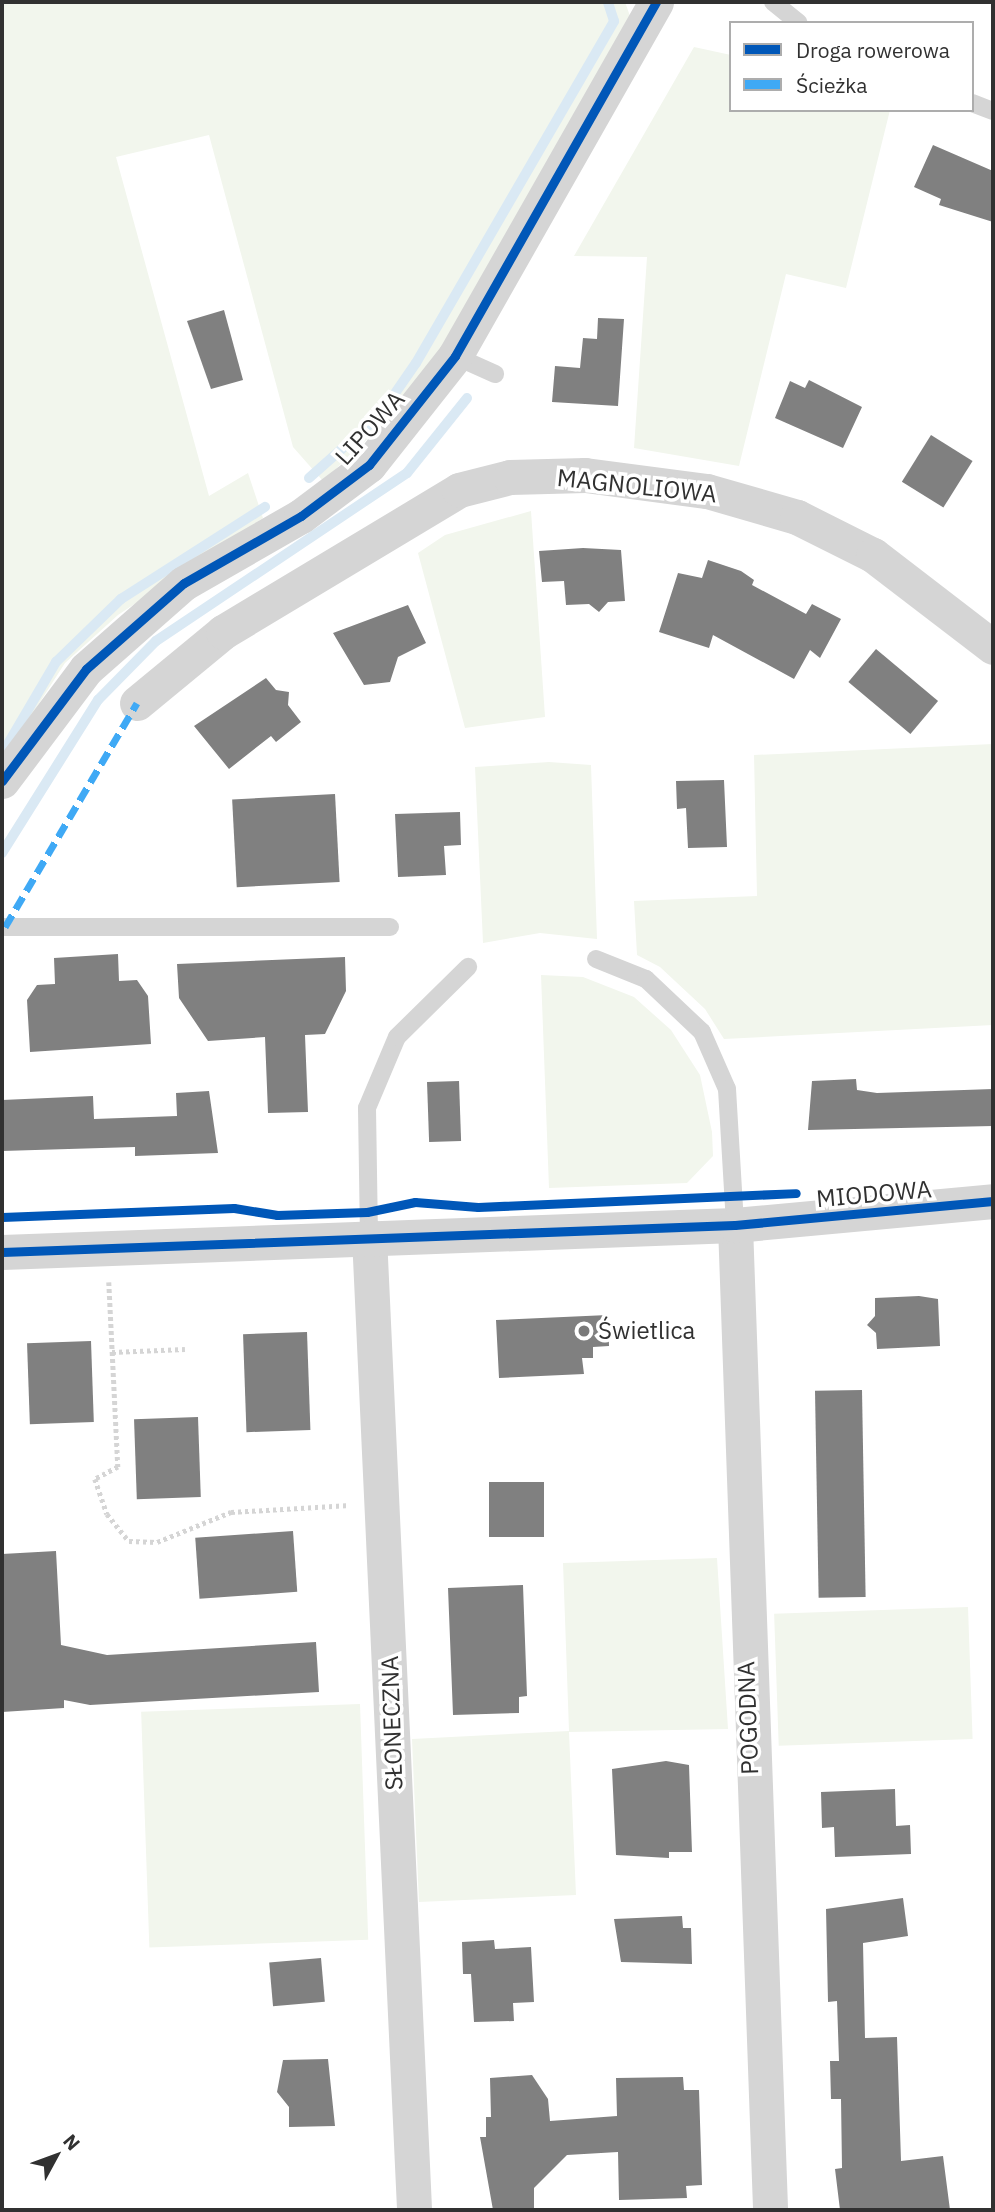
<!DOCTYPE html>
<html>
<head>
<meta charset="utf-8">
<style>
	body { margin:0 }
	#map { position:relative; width:995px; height:2212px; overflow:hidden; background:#fff; font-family:"IBM Plex Sans",sans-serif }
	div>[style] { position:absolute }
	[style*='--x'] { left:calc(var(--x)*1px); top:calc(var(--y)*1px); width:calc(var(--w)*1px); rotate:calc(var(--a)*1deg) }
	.green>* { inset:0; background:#f2f6ed; transform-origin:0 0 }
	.stream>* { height:10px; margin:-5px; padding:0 5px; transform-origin:5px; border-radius:5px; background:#dae9f4 }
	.building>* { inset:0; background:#808080; transform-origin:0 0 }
	.path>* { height:4.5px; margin-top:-2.25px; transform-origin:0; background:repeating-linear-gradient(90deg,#d5d5d5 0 3.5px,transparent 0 7px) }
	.lane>* { height:18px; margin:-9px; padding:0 9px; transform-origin:9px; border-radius:9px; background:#d5d5d5 }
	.street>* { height:35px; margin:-17.5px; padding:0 17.5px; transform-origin:17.5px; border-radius:17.5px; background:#d5d5d5 }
	.quiet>* { height:7px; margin-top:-3.5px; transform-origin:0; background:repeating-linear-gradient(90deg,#3fa9f5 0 14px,transparent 0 21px) }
	.cycleway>* { height:9px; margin:-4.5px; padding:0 4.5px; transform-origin:4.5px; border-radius:4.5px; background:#0057b8 }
	.dots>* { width:19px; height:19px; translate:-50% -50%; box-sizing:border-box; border:4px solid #fff; border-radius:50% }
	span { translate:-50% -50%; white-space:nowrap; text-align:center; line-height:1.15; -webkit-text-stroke:7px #fff; paint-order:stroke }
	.street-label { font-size:24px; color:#313131 }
	.poi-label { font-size:24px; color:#313131 }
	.left { translate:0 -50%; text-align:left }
	.frame { position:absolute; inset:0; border:4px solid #313131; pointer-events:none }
	.legend { position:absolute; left:729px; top:21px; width:245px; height:91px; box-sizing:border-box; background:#fff; border:2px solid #adadad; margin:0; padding:9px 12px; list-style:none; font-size:21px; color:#313131 }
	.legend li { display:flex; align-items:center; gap:14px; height:35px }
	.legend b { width:35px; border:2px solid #adadad }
	.north { position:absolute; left:21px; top:2121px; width:70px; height:70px; -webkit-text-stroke:5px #fff; paint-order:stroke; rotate:49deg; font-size:19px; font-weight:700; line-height:28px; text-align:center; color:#313131 }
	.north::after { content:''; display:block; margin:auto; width:24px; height:32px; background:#313131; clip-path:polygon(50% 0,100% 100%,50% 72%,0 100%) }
</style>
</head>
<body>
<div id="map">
	<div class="green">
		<div style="clip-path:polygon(2px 2px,625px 2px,630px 16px,441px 349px,383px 424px,323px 481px,293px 447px,209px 135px,116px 157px,209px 496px,248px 473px,263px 518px,118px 615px,65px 663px,2px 761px)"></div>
		<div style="clip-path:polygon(694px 47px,731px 55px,731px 110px,890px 110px,846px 288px,786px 274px,739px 466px,634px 448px,647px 257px,574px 256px)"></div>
		<div style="clip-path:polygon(531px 511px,545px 717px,465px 728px,418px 553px,445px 535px)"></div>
		<div style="clip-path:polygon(993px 744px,993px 1025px,724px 1039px,705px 1009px,660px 967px,637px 955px,634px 901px,757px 896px,754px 755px)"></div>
		<div style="clip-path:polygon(549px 762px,591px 765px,597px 939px,540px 933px,483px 943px,475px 767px)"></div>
		<div style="clip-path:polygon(541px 975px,583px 977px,634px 997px,671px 1030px,700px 1075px,712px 1132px,713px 1156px,687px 1183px,549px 1188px)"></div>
		<div style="clip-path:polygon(717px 1558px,728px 1729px,569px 1732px,576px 1895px,419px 1902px,412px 1739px,569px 1731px,563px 1563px)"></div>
		<div style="left:968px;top:1607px;width:132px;height:194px;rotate:88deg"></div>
		<div style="left:360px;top:1704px;width:236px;height:219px;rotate:88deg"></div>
	</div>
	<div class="stream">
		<div style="--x:309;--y:478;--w:95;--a:-41.6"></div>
		<div style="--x:380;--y:415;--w:63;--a:-55.3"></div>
		<div style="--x:416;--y:363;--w:395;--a:-59.9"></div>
		<div style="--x:614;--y:21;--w:20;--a:-108"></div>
		<div style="--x:2;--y:754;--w:107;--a:-59.6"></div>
		<div style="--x:56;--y:662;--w:91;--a:-44.1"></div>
		<div style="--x:121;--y:599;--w:171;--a:-32.6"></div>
		<div style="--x:2;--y:853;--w:181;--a:-57.9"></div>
		<div style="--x:98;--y:700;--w:83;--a:-45.5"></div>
		<div style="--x:156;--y:641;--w:302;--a:-33.8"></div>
		<div style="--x:407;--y:473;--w:96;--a:-51.3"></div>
	</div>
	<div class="building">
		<div style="clip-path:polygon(933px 145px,993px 171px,993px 222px,939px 205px,941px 199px,914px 187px)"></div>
		<div style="clip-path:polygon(224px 310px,243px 380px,211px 389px,187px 321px)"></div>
		<div style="clip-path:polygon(598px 318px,624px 319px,618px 406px,552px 402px,555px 366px,580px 368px,583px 338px,597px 339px)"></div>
		<div style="clip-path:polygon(809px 380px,862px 407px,843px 448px,775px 418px,790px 381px,805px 388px)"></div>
		<div style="left:931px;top:435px;width:49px;height:55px;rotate:32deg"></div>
		<div style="clip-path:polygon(583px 548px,621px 550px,625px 601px,608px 602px,599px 612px,589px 604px,566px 605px,564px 581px,542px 582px,539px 551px)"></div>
		<div style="clip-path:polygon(708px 560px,741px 571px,754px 580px,752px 585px,806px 614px,812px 604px,841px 619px,820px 658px,810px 650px,794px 679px,713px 635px,709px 648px,659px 632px,678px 573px,702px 578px)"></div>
		<div style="clip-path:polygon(408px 605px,426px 643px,398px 657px,390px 682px,364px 685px,333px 633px)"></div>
		<div style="left:876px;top:649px;width:81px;height:43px;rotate:40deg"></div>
		<div style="clip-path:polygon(266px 678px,276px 690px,289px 692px,288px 705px,301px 722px,276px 742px,271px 736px,229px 769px,194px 726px)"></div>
		<div style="clip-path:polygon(724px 780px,727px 847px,688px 848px,686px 808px,677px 809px,676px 781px)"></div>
		<div style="left:335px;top:794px;width:88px;height:103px;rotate:87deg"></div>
		<div style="clip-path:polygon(460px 812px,461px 845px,444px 846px,446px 875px,398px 877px,395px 814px)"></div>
		<div style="clip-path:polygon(118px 954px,119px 981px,137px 980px,148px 996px,151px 1044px,30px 1052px,27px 1000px,37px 985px,55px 984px,54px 958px)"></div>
		<div style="clip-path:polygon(345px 957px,346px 991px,325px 1034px,305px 1035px,308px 1112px,268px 1113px,265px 1037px,208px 1041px,179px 998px,177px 964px)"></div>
		<div style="clip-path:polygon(856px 1079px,857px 1090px,877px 1093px,993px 1089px,993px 1126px,808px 1130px,812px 1081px)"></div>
		<div style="left:459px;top:1081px;width:60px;height:32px;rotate:88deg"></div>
		<div style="clip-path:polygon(209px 1091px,218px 1153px,135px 1156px,135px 1147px,2px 1151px,2px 1100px,93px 1096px,94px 1119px,177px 1116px,176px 1093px)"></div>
		<div style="clip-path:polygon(919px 1296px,938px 1299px,940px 1346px,877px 1349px,876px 1333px,867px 1325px,875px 1316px,875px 1298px)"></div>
		<div style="clip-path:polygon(608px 1315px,609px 1346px,593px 1347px,593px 1358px,582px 1358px,584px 1374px,499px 1378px,496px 1320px)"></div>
		<div style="left:307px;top:1332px;width:98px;height:64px;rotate:88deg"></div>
		<div style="left:91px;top:1341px;width:81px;height:64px;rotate:88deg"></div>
		<div style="left:862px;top:1390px;width:207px;height:47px;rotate:89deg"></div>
		<div style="left:198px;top:1417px;width:80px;height:64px;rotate:88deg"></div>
		<div style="left:489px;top:1482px;width:55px;height:55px"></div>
		<div style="left:293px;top:1531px;width:61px;height:98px;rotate:86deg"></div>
		<div style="clip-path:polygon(56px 1551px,61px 1645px,107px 1655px,316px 1642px,319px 1692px,90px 1705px,64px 1700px,64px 1708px,2px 1712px,2px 1554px)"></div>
		<div style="clip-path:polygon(523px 1585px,527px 1696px,519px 1697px,519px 1713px,453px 1715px,448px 1588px)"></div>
		<div style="clip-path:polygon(666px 1761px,689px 1765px,692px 1852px,669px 1852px,669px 1858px,616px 1855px,612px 1769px)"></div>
		<div style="clip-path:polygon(895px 1789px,896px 1826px,910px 1825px,911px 1854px,835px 1857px,834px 1827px,822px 1828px,821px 1792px)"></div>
		<div style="clip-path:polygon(903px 1898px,908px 1936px,863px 1943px,865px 2038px,897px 2037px,901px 2161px,943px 2156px,950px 2210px,840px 2210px,835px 2169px,842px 2168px,841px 2099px,831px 2099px,830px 2061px,839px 2061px,837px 2001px,828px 2002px,826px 1909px)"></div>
		<div style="clip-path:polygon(682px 1916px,683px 1928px,691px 1928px,692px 1964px,621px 1962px,614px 1919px)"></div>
		<div style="clip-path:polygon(494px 1940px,495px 1949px,531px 1947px,534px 2002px,513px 2003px,514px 2021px,474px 2022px,471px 1974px,463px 1974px,462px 1942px)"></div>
		<div style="left:321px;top:1958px;width:44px;height:52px;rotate:85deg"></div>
		<div style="clip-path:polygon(328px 2059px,335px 2126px,289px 2127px,289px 2107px,277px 2092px,283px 2060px)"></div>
		<div style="clip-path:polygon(532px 2075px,548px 2099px,550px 2121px,617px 2116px,616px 2078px,683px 2077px,684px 2090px,699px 2090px,702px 2185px,686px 2186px,687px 2198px,619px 2200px,618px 2152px,567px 2155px,534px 2188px,534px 2208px,493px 2210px,480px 2137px,486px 2137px,486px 2117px,491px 2117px,490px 2078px)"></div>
	</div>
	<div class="path">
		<div style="--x:109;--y:1282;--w:185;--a:87.2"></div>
		<div style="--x:118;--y:1467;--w:26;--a:152"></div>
		<div style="--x:95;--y:1479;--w:37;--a:71"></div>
		<div style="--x:107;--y:1514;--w:35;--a:51"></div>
		<div style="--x:129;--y:1541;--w:28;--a:2"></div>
		<div style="--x:157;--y:1542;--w:80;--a:-22.1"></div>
		<div style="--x:231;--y:1512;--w:119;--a:-3.4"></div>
		<div style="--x:112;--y:1352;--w:73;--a:-2.4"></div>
	</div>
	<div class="lane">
		<div style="--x:773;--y:2;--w:33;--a:39"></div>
		<div style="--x:972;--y:103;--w:22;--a:21"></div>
		<div style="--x:455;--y:356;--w:44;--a:24.2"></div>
		<div style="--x:2;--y:927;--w:388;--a:0"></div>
		<div style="--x:596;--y:959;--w:54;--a:21.8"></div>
		<div style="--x:646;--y:979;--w:77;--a:43.4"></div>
		<div style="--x:702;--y:1032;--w:62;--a:66.3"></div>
		<div style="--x:727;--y:1089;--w:136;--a:86.6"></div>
		<div style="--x:369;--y:1236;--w:128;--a:-90.9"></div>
		<div style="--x:367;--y:1108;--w:77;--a:-67.1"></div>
		<div style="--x:397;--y:1037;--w:100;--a:-44.6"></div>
	</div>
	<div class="street">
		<div style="--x:137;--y:703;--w:112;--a:-39.5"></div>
		<div style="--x:223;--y:632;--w:275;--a:-31"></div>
		<div style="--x:459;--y:490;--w:53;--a:-14.3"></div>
		<div style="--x:510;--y:477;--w:75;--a:-1.5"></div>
		<div style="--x:585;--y:475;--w:123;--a:7.5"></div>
		<div style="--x:707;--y:491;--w:94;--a:16.1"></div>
		<div style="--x:797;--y:517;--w:85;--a:26.6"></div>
		<div style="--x:873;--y:555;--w:151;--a:37.5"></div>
		<div style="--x:2;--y:781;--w:140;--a:-53.1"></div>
		<div style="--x:86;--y:669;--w:130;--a:-41.3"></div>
		<div style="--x:184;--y:583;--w:135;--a:-29.8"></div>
		<div style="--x:301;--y:516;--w:85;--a:-36.9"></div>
		<div style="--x:369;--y:465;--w:139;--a:-51.7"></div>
		<div style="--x:455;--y:356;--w:407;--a:-60.4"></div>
		<div style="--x:735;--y:1225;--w:986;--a:87.96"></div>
		<div style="--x:369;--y:1236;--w:975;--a:87.35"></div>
		<div style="--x:2;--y:1252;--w:733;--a:-2.11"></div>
		<div style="--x:735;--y:1225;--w:259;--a:-5.3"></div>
	</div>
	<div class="quiet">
		<div style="--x:5;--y:927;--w:260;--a:-59.5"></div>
	</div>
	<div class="cycleway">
		<div style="--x:2;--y:781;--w:140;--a:-53.1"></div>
		<div style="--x:86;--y:669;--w:130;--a:-41.3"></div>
		<div style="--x:184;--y:583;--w:135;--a:-29.8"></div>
		<div style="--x:301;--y:516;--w:85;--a:-36.9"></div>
		<div style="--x:369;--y:465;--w:139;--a:-51.7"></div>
		<div style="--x:455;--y:356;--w:407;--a:-60.4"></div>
		<div style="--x:2;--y:1217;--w:232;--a:-2.2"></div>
		<div style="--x:234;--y:1208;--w:44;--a:9.2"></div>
		<div style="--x:277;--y:1215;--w:90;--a:-1.9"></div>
		<div style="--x:367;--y:1212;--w:49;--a:-11.8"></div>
		<div style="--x:415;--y:1202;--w:63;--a:4.5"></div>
		<div style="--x:478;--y:1207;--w:318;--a:-2.5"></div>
		<div style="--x:2;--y:1252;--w:733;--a:-2.11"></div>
		<div style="--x:735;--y:1225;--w:259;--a:-5.3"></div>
	</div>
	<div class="dots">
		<div style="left:584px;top:1331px;background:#797979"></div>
	</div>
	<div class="street-label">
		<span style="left:370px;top:428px;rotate:-48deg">LIPOWA</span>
		<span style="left:637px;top:486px;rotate:6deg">MAGNOLIOWA</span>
		<span style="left:874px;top:1194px;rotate:-5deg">MIODOWA</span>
		<span style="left:748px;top:1718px;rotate:-92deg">POGODNA</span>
		<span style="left:392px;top:1723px;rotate:-92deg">SŁONECZNA</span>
	</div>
	<div class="poi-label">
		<span class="left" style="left:598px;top:1331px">Świetlica</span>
	</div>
	<div class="frame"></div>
	<ul class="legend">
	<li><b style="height:9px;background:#0057b8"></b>Droga rowerowa</li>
	<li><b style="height:9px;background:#3fa9f5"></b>Ścieżka</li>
	</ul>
	<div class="north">N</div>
</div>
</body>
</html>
